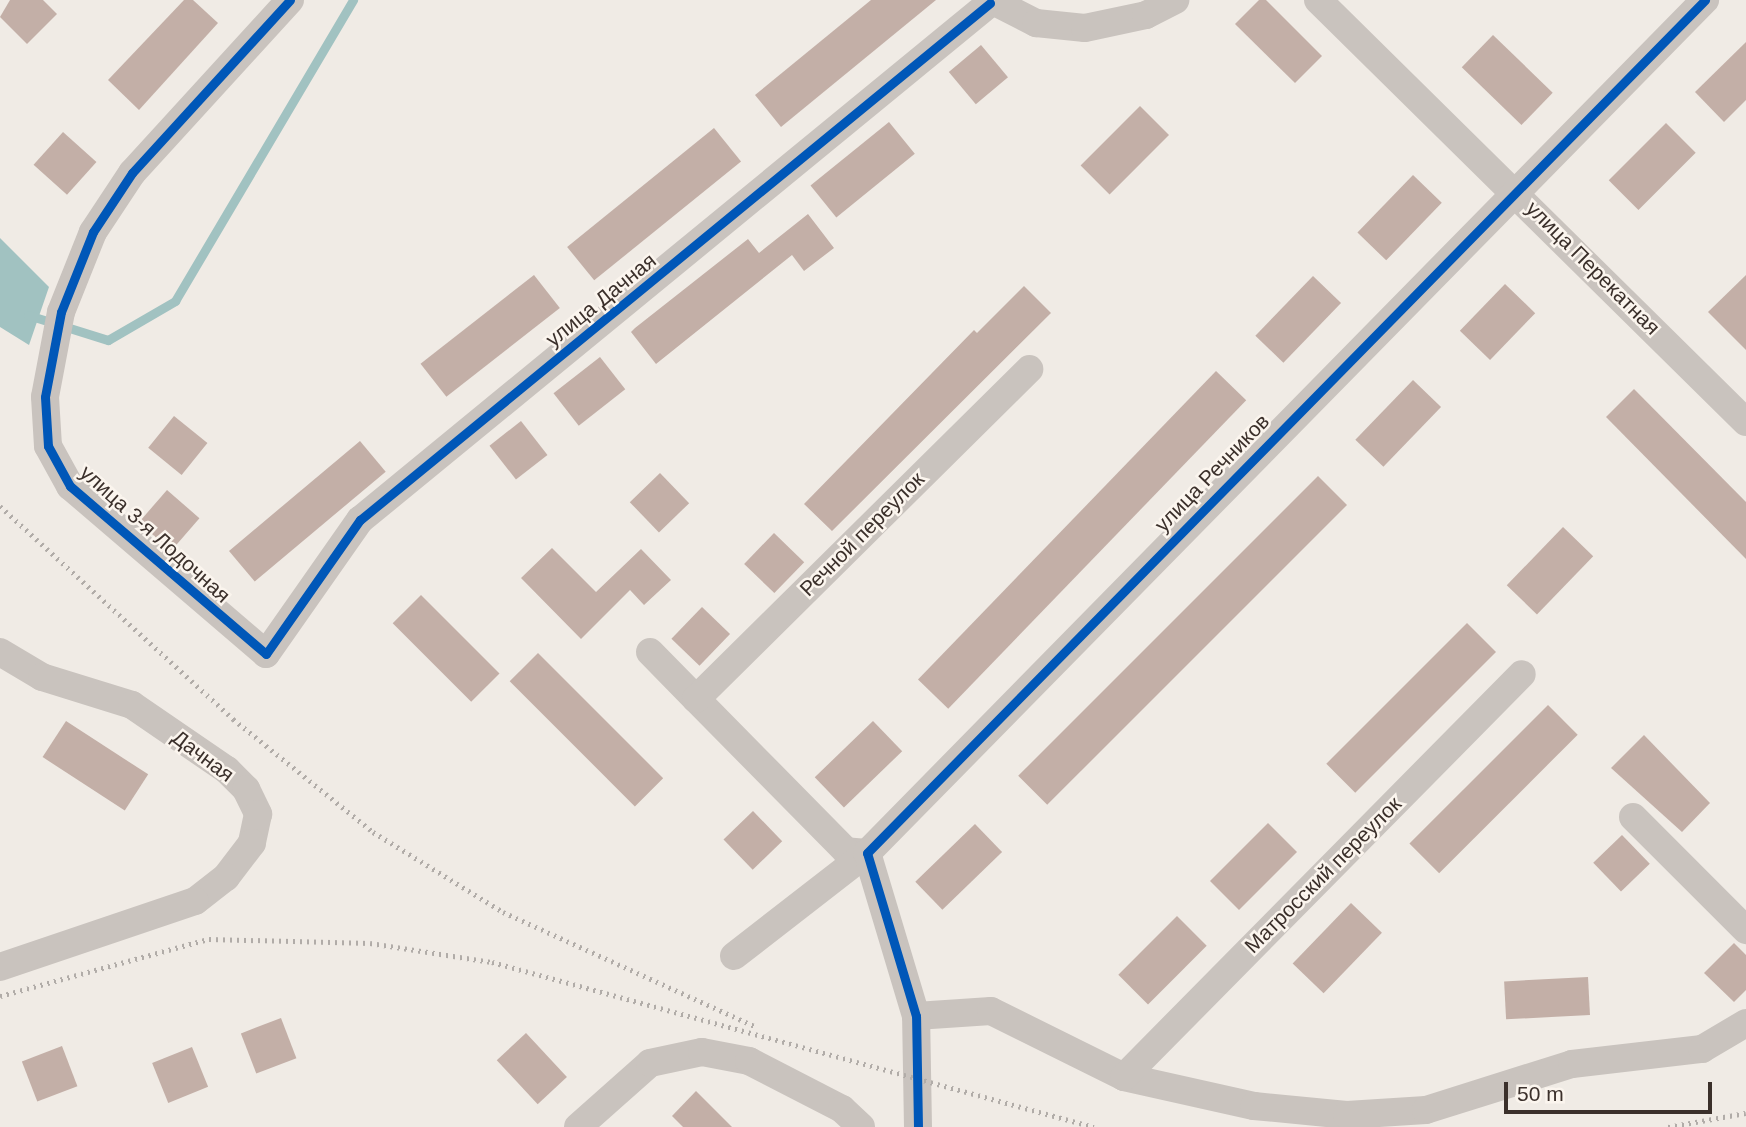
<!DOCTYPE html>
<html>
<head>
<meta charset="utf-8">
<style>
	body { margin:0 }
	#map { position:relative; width:1746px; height:1127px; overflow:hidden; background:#f0ebe5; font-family:Arial,sans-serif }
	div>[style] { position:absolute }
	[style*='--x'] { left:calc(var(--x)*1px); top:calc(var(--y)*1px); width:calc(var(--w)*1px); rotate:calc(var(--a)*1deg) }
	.water>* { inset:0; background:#a1c2c1 }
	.stream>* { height:9px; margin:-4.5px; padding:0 4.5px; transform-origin:4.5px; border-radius:4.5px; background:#a1c2c1 }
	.building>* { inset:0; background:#c3afa7; transform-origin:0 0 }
	.minor>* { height:28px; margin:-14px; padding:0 14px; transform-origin:14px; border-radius:14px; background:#c9c3be }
	.rail>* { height:5px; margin-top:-2.5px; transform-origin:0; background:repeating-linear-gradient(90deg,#b1aca8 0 2px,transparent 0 7px) }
	.cycleway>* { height:9px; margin:-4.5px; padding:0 4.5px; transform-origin:4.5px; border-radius:4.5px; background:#0057b8 }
	span { translate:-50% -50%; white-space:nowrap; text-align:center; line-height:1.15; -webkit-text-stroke:5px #fbf5ee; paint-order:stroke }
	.street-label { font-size:21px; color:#3b302b }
	.scale { position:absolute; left:1504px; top:1082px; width:208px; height:32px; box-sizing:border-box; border:4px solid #3b302b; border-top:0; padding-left:9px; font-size:21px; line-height:24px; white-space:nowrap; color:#3b302b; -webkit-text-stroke:5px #fbf5ee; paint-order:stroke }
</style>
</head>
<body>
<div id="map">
	<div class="water">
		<div style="clip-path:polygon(0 238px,49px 287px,29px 345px,0 327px)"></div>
	</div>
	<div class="stream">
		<div style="--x:28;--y:315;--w:84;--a:17.4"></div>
		<div style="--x:108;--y:340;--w:78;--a:-30.2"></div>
		<div style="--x:175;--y:301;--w:350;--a:-59.4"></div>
	</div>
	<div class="building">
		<div style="clip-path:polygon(10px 0,43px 0,57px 14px,27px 44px,0 17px)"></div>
		<div style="clip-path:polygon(184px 0,193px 0,218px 23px,139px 110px,108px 80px)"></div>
		<div style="clip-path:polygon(871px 0,936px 0,781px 127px,755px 95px)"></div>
		<div style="clip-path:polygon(1259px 0,1266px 0,1322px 56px,1295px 83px,1235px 24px)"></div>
		<div style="left:1493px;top:35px;width:83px;height:45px;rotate:44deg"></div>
		<div style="clip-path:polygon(1746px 42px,1746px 100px,1724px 122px,1695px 92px)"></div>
		<div style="left:981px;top:45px;width:42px;height:42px;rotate:50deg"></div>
		<div style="left:1140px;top:106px;width:41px;height:84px;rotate:45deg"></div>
		<div style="left:889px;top:122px;width:41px;height:101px;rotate:51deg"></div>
		<div style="left:1666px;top:123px;width:42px;height:81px;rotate:45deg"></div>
		<div style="left:714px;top:128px;width:43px;height:189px;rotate:51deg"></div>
		<div style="left:63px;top:132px;width:45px;height:44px;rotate:42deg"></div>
		<div style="left:1413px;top:175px;width:40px;height:80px;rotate:44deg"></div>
		<div style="clip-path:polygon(808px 214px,834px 248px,804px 271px,792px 255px,656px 364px,631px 332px,635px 328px,748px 239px,759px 253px)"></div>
		<div style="left:534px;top:275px;width:42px;height:144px;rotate:52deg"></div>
		<div style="clip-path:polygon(1746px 275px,1746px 350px,1708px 312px)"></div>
		<div style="left:1313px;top:276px;width:39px;height:83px;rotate:44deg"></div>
		<div style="left:1505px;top:284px;width:42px;height:65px;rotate:44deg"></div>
		<div style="clip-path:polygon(1024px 286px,1051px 313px,832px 531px,804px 504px,974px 330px,977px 333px)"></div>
		<div style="left:600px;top:357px;width:41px;height:59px;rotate:52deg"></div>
		<div style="left:1216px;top:371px;width:42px;height:429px;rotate:44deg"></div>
		<div style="left:1413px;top:380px;width:39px;height:83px;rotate:44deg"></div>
		<div style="clip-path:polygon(1634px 389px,1746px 502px,1746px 559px,1606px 417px)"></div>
		<div style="left:174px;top:416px;width:43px;height:41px;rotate:39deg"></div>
		<div style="left:521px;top:421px;width:43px;height:40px;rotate:52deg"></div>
		<div style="left:360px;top:441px;width:40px;height:171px;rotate:50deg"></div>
		<div style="left:660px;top:473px;width:42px;height:42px;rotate:46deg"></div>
		<div style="left:1318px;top:476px;width:41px;height:424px;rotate:45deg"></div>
		<div style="left:167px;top:490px;width:43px;height:43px;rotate:41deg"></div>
		<div style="left:1563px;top:527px;width:42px;height:81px;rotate:44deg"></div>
		<div style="left:774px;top:533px;width:42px;height:43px;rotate:44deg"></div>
		<div style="clip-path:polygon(552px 548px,596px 592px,641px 549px,671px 580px,644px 605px,630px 590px,581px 639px,521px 578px)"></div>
		<div style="left:421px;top:595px;width:111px;height:40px;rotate:45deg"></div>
		<div style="left:702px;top:607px;width:39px;height:44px;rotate:44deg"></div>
		<div style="left:1467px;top:623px;width:41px;height:199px;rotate:45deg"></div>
		<div style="left:538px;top:653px;width:177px;height:40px;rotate:45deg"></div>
		<div style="left:1548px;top:705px;width:42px;height:196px;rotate:45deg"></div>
		<div style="left:66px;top:721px;width:98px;height:43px;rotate:33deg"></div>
		<div style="left:873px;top:721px;width:42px;height:81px;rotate:46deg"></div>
		<div style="clip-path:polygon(1644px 735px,1710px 803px,1682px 832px,1611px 768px)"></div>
		<div style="left:753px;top:811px;width:42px;height:41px;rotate:46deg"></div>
		<div style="left:1268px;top:823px;width:41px;height:82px;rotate:45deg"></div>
		<div style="left:975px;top:824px;width:39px;height:83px;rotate:46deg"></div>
		<div style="left:1622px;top:835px;width:40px;height:40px;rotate:46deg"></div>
		<div style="left:1351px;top:903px;width:43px;height:84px;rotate:44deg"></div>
		<div style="left:1177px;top:916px;width:42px;height:83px;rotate:45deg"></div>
		<div style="clip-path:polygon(1734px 943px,1746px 955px,1746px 990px,1734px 1002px,1704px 973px)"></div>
		<div style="left:1588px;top:977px;width:38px;height:84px;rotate:87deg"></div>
		<div style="left:281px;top:1018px;width:43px;height:43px;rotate:69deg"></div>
		<div style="left:526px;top:1033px;width:60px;height:40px;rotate:47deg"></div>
		<div style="left:62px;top:1046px;width:43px;height:43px;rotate:69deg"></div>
		<div style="left:192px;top:1047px;width:43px;height:43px;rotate:68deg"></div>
		<div style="clip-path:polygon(696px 1091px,732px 1127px,683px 1127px,672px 1116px)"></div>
	</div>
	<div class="minor">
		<div style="--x:290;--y:0;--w:234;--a:132.4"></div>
		<div style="--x:132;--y:173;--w:71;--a:123.5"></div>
		<div style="--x:93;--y:232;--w:86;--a:111.8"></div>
		<div style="--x:61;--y:312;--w:86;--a:100.7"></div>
		<div style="--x:45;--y:397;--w:49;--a:86.5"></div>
		<div style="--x:48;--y:446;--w:46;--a:61.2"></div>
		<div style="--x:70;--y:486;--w:258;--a:40.6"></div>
		<div style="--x:266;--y:654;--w:164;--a:-55"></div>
		<div style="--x:360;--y:520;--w:815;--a:-39.37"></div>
		<div style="--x:991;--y:0;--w:51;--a:27.1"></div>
		<div style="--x:1036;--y:23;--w:49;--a:5.8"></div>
		<div style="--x:1085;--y:28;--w:62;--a:-12"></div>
		<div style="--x:1146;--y:15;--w:33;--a:-27"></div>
		<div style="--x:1318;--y:0;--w:601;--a:44.6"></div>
		<div style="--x:0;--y:652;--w:49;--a:30.8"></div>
		<div style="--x:42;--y:677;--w:94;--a:17.3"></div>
		<div style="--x:132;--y:705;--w:115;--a:34.4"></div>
		<div style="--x:227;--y:770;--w:27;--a:45"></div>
		<div style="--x:246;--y:789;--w:28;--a:64"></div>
		<div style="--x:258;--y:814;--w:30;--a:102"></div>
		<div style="--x:252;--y:843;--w:43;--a:127.4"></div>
		<div style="--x:226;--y:877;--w:39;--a:142"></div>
		<div style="--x:195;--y:901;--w:206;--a:161.3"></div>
		<div style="--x:650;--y:652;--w:66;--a:45.6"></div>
		<div style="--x:1633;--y:817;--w:160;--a:45"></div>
		<div style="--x:867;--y:853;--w:21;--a:-175"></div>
		<div style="--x:846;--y:851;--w:214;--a:-134.6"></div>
		<div style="--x:696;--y:699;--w:469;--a:-44.7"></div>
		<div style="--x:734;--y:956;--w:168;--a:-37.8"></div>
		<div style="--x:916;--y:1016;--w:75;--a:-3.8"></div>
		<div style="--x:991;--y:1011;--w:148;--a:26.4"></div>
		<div style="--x:1124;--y:1077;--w:133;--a:12.6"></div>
		<div style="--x:1254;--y:1106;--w:93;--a:5.5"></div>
		<div style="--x:1347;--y:1115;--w:79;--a:-3.6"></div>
		<div style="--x:1426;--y:1110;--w:153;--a:-17.5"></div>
		<div style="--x:1572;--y:1064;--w:131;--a:-6.6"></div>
		<div style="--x:1702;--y:1049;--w:51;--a:-30.6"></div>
		<div style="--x:1124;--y:1077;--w:566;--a:-45.36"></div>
		<div style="--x:578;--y:1127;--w:96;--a:-41.6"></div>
		<div style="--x:650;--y:1063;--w:53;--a:-11.9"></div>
		<div style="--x:702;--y:1052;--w:48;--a:10.8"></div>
		<div style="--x:749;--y:1061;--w:105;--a:27.3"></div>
		<div style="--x:842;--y:1109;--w:26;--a:43"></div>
		<div style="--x:918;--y:1127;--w:111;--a:-91"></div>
		<div style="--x:916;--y:1016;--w:170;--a:-106.7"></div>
		<div style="--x:867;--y:853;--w:1196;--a:-45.51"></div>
	</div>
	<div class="rail">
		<div style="--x:0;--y:506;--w:316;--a:42.4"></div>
		<div style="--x:233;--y:719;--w:180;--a:38.9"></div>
		<div style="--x:373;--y:832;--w:153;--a:31.6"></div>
		<div style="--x:503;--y:912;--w:276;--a:24.4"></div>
		<div style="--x:0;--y:996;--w:217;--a:-15.3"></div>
		<div style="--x:209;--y:939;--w:161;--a:1.4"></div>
		<div style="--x:370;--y:943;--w:123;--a:8.9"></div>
		<div style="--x:492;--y:962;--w:624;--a:15.33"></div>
		<div style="--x:1668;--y:1127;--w:79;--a:-10.2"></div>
	</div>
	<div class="cycleway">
		<div style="--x:290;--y:0;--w:234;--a:132.4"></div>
		<div style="--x:132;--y:173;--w:71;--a:123.5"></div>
		<div style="--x:93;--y:232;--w:86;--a:111.8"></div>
		<div style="--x:61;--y:312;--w:86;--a:100.7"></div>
		<div style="--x:45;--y:397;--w:49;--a:86.5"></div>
		<div style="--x:48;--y:446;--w:46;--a:61.2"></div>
		<div style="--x:70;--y:486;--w:258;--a:40.6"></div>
		<div style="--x:266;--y:654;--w:164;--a:-55"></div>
		<div style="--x:360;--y:520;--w:815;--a:-39.37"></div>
		<div style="--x:918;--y:1127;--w:111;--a:-91"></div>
		<div style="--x:916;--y:1016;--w:170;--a:-106.7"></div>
		<div style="--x:867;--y:853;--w:1196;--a:-45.51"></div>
	</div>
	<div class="street-label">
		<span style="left:1593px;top:268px;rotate:45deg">улица Перекатная</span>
		<span style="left:601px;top:300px;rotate:-39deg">улица Дачная</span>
		<span style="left:1212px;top:473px;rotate:-46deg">улица Речников</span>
		<span style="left:155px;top:534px;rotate:42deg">улица 3-я Лодочная</span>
		<span style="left:862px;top:534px;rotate:-45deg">Речной переулок</span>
		<span style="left:203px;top:756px;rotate:37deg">Дачная</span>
		<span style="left:1323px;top:875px;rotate:-45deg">Матросский переулок</span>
	</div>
	<div class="scale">50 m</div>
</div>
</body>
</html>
